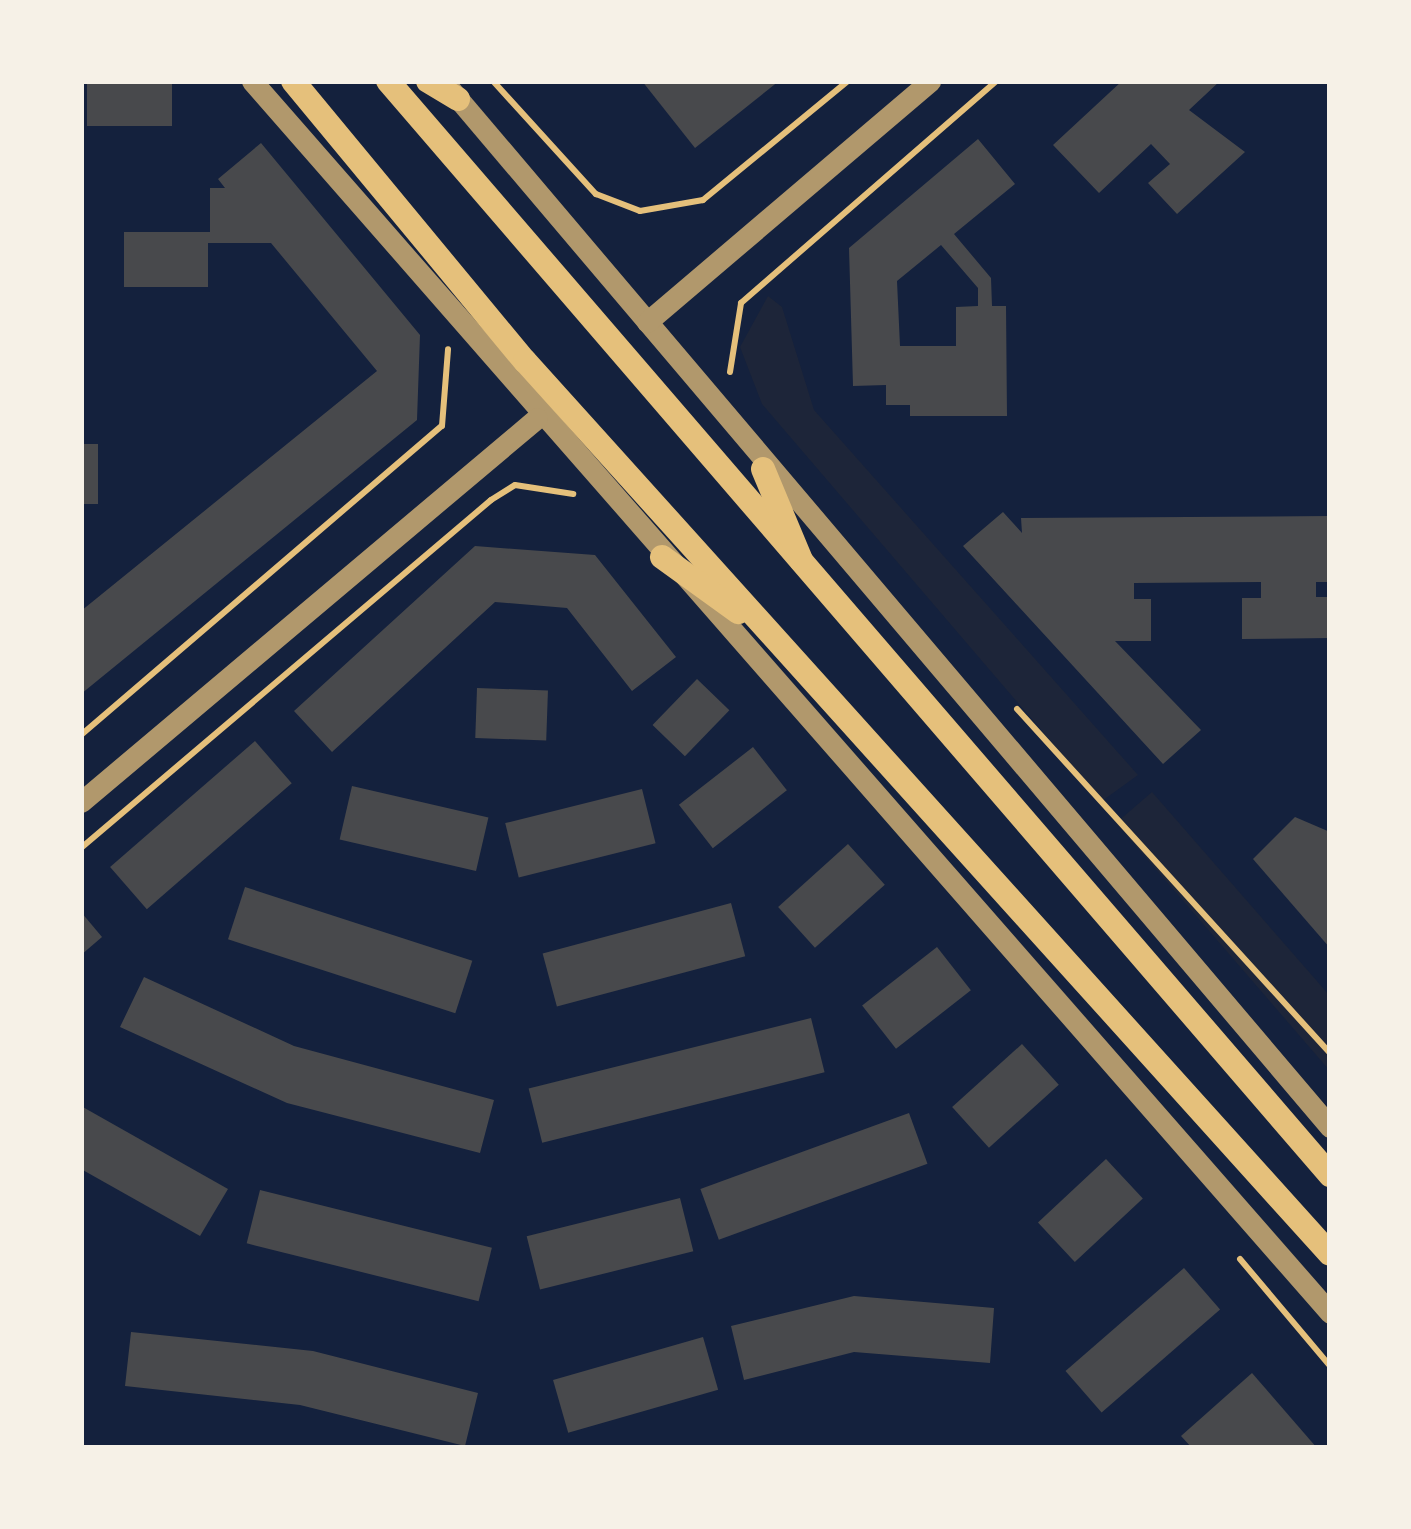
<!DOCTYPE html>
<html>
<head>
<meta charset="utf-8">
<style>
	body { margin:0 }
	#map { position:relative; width:1411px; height:1529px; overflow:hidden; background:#14213d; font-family:Ubuntu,sans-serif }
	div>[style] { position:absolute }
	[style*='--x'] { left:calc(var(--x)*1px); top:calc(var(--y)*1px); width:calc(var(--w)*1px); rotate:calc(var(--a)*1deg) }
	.green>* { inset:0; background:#1d2539 }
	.building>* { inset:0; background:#48494c; transform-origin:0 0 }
	.path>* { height:6px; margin:-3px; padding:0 3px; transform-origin:3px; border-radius:3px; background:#e5c07b }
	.tertiary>* { height:21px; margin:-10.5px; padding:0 10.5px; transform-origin:10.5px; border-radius:10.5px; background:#b1986c }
	.primary>* { height:24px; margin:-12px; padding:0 12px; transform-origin:12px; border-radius:12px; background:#e5c07b }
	span { translate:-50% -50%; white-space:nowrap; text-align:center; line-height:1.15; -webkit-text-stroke:10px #f6f1e7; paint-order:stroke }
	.frame { position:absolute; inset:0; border:84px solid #f6f1e7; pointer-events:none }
</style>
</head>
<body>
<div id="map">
	<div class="green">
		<div style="clip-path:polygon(768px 296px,782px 307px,814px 410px,1138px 775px,1102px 801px,762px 404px,740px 347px)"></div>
		<div style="clip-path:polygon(1152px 792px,1330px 996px,1330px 1071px,1116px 823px)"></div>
	</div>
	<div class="building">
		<div style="left:87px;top:81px;width:85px;height:45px"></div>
		<div style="clip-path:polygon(642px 81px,779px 81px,695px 148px)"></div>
		<div style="clip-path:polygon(1122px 81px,1220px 81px,1189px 110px,1245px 152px,1177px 214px,1148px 183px,1170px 164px,1151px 144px,1099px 193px,1053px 145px)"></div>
		<div style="clip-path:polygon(evenodd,978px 139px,1015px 184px,954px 234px,991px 278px,992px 306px,1006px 306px,1007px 416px,910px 416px,910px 405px,886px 405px,886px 385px,853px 386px,849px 248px,978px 139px,941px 245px,978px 288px,978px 306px,956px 307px,956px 346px,900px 346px,897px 281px,941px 245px)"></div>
		<div style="clip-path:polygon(261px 143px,420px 335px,417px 420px,81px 694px,81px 611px,377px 371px,271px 243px,208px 243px,208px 287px,124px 287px,124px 232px,210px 232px,210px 188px,225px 188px,218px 179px)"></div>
		<div style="left:81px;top:444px;width:17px;height:60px"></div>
		<div style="clip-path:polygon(1003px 512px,1022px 533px,1021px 518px,1330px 516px,1330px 582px,1316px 582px,1316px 597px,1330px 597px,1330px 638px,1242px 639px,1242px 598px,1261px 598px,1261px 582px,1134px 583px,1134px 599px,1151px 599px,1151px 641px,1115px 641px,1201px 730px,1163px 764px,963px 546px)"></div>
		<div style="clip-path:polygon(475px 546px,595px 555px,676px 657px,632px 691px,567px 608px,495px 602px,332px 752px,294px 711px)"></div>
		<div style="left:697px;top:679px;width:45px;height:64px;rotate:44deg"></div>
		<div style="left:477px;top:688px;width:71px;height:50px;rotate:2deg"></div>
		<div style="left:255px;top:741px;width:56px;height:192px;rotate:49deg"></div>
		<div style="left:753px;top:747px;width:55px;height:94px;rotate:52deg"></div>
		<div style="left:352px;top:786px;width:140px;height:55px;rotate:13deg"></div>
		<div style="left:642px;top:789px;width:56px;height:141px;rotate:76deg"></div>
		<div style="clip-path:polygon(1295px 817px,1330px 832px,1330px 948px,1253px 859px)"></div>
		<div style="left:848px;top:844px;width:55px;height:94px;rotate:48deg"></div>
		<div style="left:245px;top:887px;width:239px;height:55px;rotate:18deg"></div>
		<div style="left:731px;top:903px;width:55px;height:195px;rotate:75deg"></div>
		<div style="clip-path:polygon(81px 912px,102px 937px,81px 955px)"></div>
		<div style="left:937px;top:947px;width:55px;height:95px;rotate:52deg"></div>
		<div style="clip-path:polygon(144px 977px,294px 1046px,494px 1100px,480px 1153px,287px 1103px,120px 1027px)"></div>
		<div style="left:811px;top:1018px;width:56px;height:291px;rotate:76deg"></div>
		<div style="left:1022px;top:1044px;width:55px;height:94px;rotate:48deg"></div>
		<div style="clip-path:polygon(81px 1106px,228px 1189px,200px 1236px,81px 1169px)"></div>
		<div style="left:909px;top:1113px;width:54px;height:222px;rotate:70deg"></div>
		<div style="left:1106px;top:1159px;width:54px;height:93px;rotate:47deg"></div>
		<div style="left:260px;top:1190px;width:239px;height:55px;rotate:14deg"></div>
		<div style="left:680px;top:1198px;width:55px;height:158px;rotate:76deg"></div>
		<div style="left:1184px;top:1268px;width:55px;height:157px;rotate:49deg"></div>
		<div style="clip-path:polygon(854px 1296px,994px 1308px,990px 1363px,854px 1352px,744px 1380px,731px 1326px)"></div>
		<div style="clip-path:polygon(131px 1332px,313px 1351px,478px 1393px,465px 1446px,300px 1405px,125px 1386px)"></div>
		<div style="left:703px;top:1337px;width:55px;height:156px;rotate:74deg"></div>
		<div style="clip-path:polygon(1252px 1373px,1317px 1448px,1192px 1448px,1181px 1436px)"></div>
	</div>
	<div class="path">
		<div style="--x:493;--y:81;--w:153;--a:47.7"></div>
		<div style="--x:596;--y:194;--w:47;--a:21.1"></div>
		<div style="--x:640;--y:211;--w:64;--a:-9.9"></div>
		<div style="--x:703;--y:200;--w:188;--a:-39.4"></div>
		<div style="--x:730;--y:372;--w:70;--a:-80.9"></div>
		<div style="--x:741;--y:303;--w:338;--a:-41"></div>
		<div style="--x:1017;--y:709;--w:465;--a:47.7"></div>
		<div style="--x:81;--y:735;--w:475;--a:-40.6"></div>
		<div style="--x:442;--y:426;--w:77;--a:-85.5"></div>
		<div style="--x:81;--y:848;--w:538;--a:-40.32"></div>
		<div style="--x:491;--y:500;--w:28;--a:-32"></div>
		<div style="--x:515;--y:485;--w:59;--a:8.8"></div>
		<div style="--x:1240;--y:1259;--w:140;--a:49.9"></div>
	</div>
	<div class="tertiary">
		<div style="--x:252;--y:81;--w:1637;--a:48.81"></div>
		<div style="--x:450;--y:89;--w:1361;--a:49.71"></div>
		<div style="--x:647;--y:322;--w:372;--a:-40.4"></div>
		<div style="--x:81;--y:802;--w:596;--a:-40.1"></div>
	</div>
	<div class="primary">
		<div style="--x:293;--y:81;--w:364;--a:50.4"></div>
		<div style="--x:525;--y:361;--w:1202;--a:47.97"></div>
		<div style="--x:388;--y:81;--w:1444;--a:49.27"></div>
		<div style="--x:428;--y:81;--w:35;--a:31"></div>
		<div style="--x:763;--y:469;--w:99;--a:67.3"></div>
		<div style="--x:662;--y:557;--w:94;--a:35.9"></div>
	</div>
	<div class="frame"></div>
</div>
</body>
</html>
